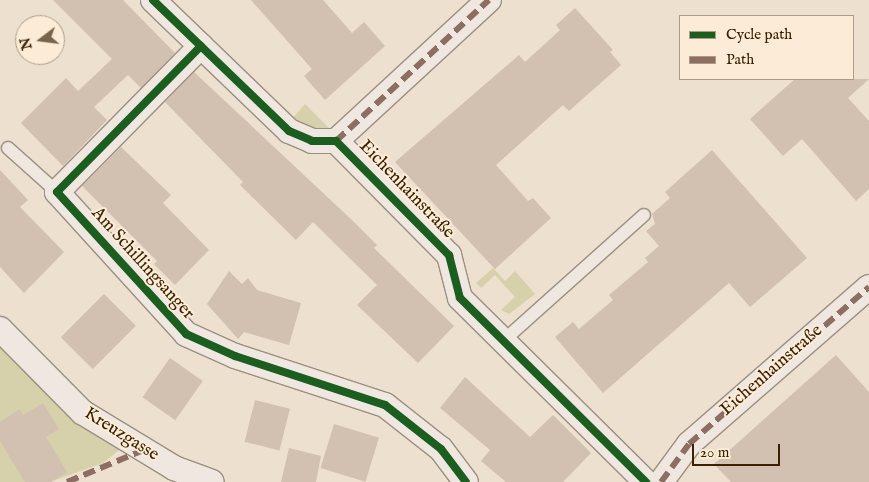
<!DOCTYPE html>
<html>
<head>
<meta charset="utf-8">
<style>
	body { margin:0 }
	#map { position:relative; width:869px; height:482px; overflow:hidden; background:#ede0ce; font-family:"IM FELL English",serif }
	div>[style] { position:absolute }
	[style*='--x'] { left:calc(var(--x)*1px); top:calc(var(--y)*1px); width:calc(var(--w)*1px); rotate:calc(var(--a)*1deg) }
	.green>* { inset:0; background:#d6d0ab }
	.building>* { inset:0; background:#d2c0b0; transform-origin:0 0 }
	.roads { filter:drop-shadow(1px 0 #9a9082) drop-shadow(-1px 0 #9a9082) drop-shadow(0 1px #9a9082) drop-shadow(0 -1px #9a9082) }
	.lane>* { height:12px; margin:-6px; padding:0 6px; transform-origin:6px; border-radius:6px; background:#f0e8e0 }
	.street>* { height:24px; margin:-12px; padding:0 12px; transform-origin:12px; border-radius:12px; background:#f0e8e0 }
	.quiet>* { height:6px; margin-top:-3px; transform-origin:0; background:repeating-linear-gradient(90deg,#8d6e63 0 12px,transparent 0 18px) }
	.cycleway>* { height:8px; margin:-4px; padding:0 4px; transform-origin:4px; border-radius:4px; background:#1b5e20 }
	span { translate:-50% -50%; white-space:nowrap; text-align:center; line-height:1.15; -webkit-text-stroke:4px #fcecd7; paint-order:stroke }
	.street-label { font-size:18px; color:#382104 }
	.legend { position:absolute; left:679px; top:15px; width:175px; height:65px; box-sizing:border-box; background:#fcecd7; border:1px solid #ae9b83; margin:0; padding:6px 9px; list-style:none; font-size:15px; color:#382104 }
	.legend li { display:flex; align-items:center; gap:10px; height:25px }
	.legend b { width:25px; border:1px solid #ae9b83 }
	.north { position:absolute; left:15px; top:15px; width:50px; height:50px; box-sizing:border-box; background:#fcecd7; border:1px solid #ae9b83; border-radius:50%; rotate:255deg; font-size:14px; font-weight:700; line-height:20px; text-align:center; color:#382104 }
	.north::after { content:''; display:block; margin:auto; width:18px; height:22px; background:#77644b; clip-path:polygon(50% 0,100% 100%,50% 72%,0 100%) }
	.scale { position:absolute; left:692px; top:444px; width:88px; height:22px; box-sizing:border-box; border:2px solid #382104; border-top:0; padding-left:6px; font-size:15px; line-height:18px; white-space:nowrap; color:#382104; -webkit-text-stroke:4px #fcecd7; paint-order:stroke }
</style>
</head>
<body>
<div id="map">
	<div class="green">
		<div style="clip-path:polygon(305px 104px,330px 129px,311px 132px,292px 119px)"></div>
		<div style="clip-path:polygon(493px 268px,505px 281px,515px 271px,535px 294px,509px 314px,501px 310px,515px 297px,495px 275px,481px 288px,476px 283px)"></div>
		<div style="clip-path:polygon(0 338px,124px 446px,103px 463px,50px 482px,0 482px)"></div>
	</div>
	<div class="building">
		<div style="clip-path:polygon(53px 0,123px 0,175px 53px,141px 88px,128px 75px,94px 107px,107px 120px,63px 166px,21px 123px,66px 78px,78px 91px,112px 59px)"></div>
		<div style="clip-path:polygon(251px 0,323px 0,352px 33px,364px 22px,385px 46px,325px 100px,304px 76px,312px 69px)"></div>
		<div style="clip-path:polygon(575px 8px,613px 50px,610px 52px,621px 65px,569px 111px,563px 105px,496px 165px,528px 201px,533px 198px,551px 218px,495px 269px,395px 162px,519px 55px,525px 62px,560px 30px,556px 25px)"></div>
		<div style="clip-path:polygon(194px 72px,353px 221px,377px 245px,374px 248px,454px 326px,418px 363px,357px 305px,377px 285px,313px 222px,296px 240px,240px 185px,243px 182px,165px 102px)"></div>
		<div style="clip-path:polygon(795px 79px,869px 79px,848px 98px,869px 121px,869px 189px,856px 201px,802px 139px,783px 156px,750px 119px)"></div>
		<div style="clip-path:polygon(121px 147px,171px 195px,163px 203px,209px 250px,175px 285px,154px 264px,157px 261px,82px 186px)"></div>
		<div style="clip-path:polygon(712px 150px,807px 258px,750px 307px,729px 283px,603px 393px,555px 337px,573px 322px,579px 329px,613px 300px,609px 295px,648px 262px,645px 258px,659px 246px,646px 231px,655px 224px,652px 214px,670px 198px,665px 192px)"></div>
		<div style="clip-path:polygon(0 170px,28px 200px,20px 207px,64px 252px,24px 293px,0 267px)"></div>
		<div style="clip-path:polygon(229px 271px,242px 284px,248px 278px,257px 290px,301px 303px,289px 345px,244px 332px,238px 339px,207px 304px)"></div>
		<div style="left:104px;top:294px;width:45px;height:61px;rotate:45deg"></div>
		<div style="clip-path:polygon(836px 355px,869px 392px,869px 482px,731px 482px,714px 464px)"></div>
		<div style="left:170px;top:358px;width:40px;height:48px;rotate:35deg"></div>
		<div style="clip-path:polygon(465px 377px,530px 437px,553px 415px,591px 453px,563px 482px,506px 482px,481px 461px,490px 450px,440px 408px)"></div>
		<div style="left:255px;top:400px;width:36px;height:43px;rotate:14deg"></div>
		<div style="clip-path:polygon(43px 403px,59px 429px,46px 437px,67px 472px,51px 482px,25px 482px,0 441px,0 422px,20px 409px,23px 415px)"></div>
		<div style="left:334px;top:424px;width:47px;height:46px;rotate:17deg"></div>
		<div style="clip-path:polygon(289px 448px,321px 456px,316px 482px,281px 482px)"></div>
	</div>
	<div class="roads">
		<div class="lane">
			<div style="--x:8;--y:148;--w:66;--a:41.9"></div>
			<div style="--x:503;--y:341;--w:189;--a:-41.8"></div>
		</div>
		<div class="street">
			<div style="--x:153;--y:0;--w:189;--a:43.9"></div>
			<div style="--x:289;--y:131;--w:25;--a:23"></div>
			<div style="--x:312;--y:141;--w:24;--a:0"></div>
			<div style="--x:336;--y:141;--w:161;--a:45.3"></div>
			<div style="--x:449;--y:255;--w:44;--a:75.7"></div>
			<div style="--x:460;--y:298;--w:262;--a:44.7"></div>
			<div style="--x:201;--y:46;--w:205;--a:134.6"></div>
			<div style="--x:57;--y:192;--w:192;--a:47.7"></div>
			<div style="--x:186;--y:334;--w:54;--a:24.2"></div>
			<div style="--x:235;--y:356;--w:158;--a:18.1"></div>
			<div style="--x:385;--y:405;--w:71;--a:38.2"></div>
			<div style="--x:441;--y:449;--w:41;--a:52.9"></div>
			<div style="--x:336;--y:141;--w:208;--a:-42.7"></div>
			<div style="--x:0;--y:329;--w:117;--a:45.3"></div>
			<div style="--x:82;--y:412;--w:108;--a:31.3"></div>
			<div style="--x:174;--y:468;--w:40;--a:20.2"></div>
			<div style="--x:661;--y:482;--w:47;--a:-53.6"></div>
			<div style="--x:689;--y:444;--w:239;--a:-41.1"></div>
		</div>
	</div>
	<div class="quiet">
		<div style="--x:336;--y:141;--w:208;--a:-42.7"></div>
		<div style="--x:67;--y:482;--w:83;--a:-22.6"></div>
		<div style="--x:661;--y:482;--w:47;--a:-53.6"></div>
		<div style="--x:689;--y:444;--w:239;--a:-41.1"></div>
	</div>
	<div class="cycleway">
		<div style="--x:153;--y:0;--w:189;--a:43.9"></div>
		<div style="--x:289;--y:131;--w:25;--a:23"></div>
		<div style="--x:312;--y:141;--w:24;--a:0"></div>
		<div style="--x:336;--y:141;--w:161;--a:45.3"></div>
		<div style="--x:449;--y:255;--w:44;--a:75.7"></div>
		<div style="--x:460;--y:298;--w:262;--a:44.7"></div>
		<div style="--x:201;--y:46;--w:205;--a:134.6"></div>
		<div style="--x:57;--y:192;--w:192;--a:47.7"></div>
		<div style="--x:186;--y:334;--w:54;--a:24.2"></div>
		<div style="--x:235;--y:356;--w:158;--a:18.1"></div>
		<div style="--x:385;--y:405;--w:71;--a:38.2"></div>
		<div style="--x:441;--y:449;--w:41;--a:52.9"></div>
	</div>
	<div class="street-label">
		<span style="left:406px;top:190px;rotate:46deg">Eichenhainstraße</span>
		<span style="left:142px;top:264px;rotate:48deg">Am Schillingsanger</span>
		<span style="left:772px;top:371px;rotate:-41deg">Eichenhainstraße</span>
		<span style="left:121px;top:435px;rotate:32deg">Kreuzgasse</span>
	</div>
	<ul class="legend">
	<li><b style="height:6px;background:#1b5e20"></b>Cycle path</li>
	<li><b style="height:6px;background:#8d6e63"></b>Path</li>
	</ul>
	<div class="north">N</div>
	<div class="scale">20 m</div>
</div>
</body>
</html>
